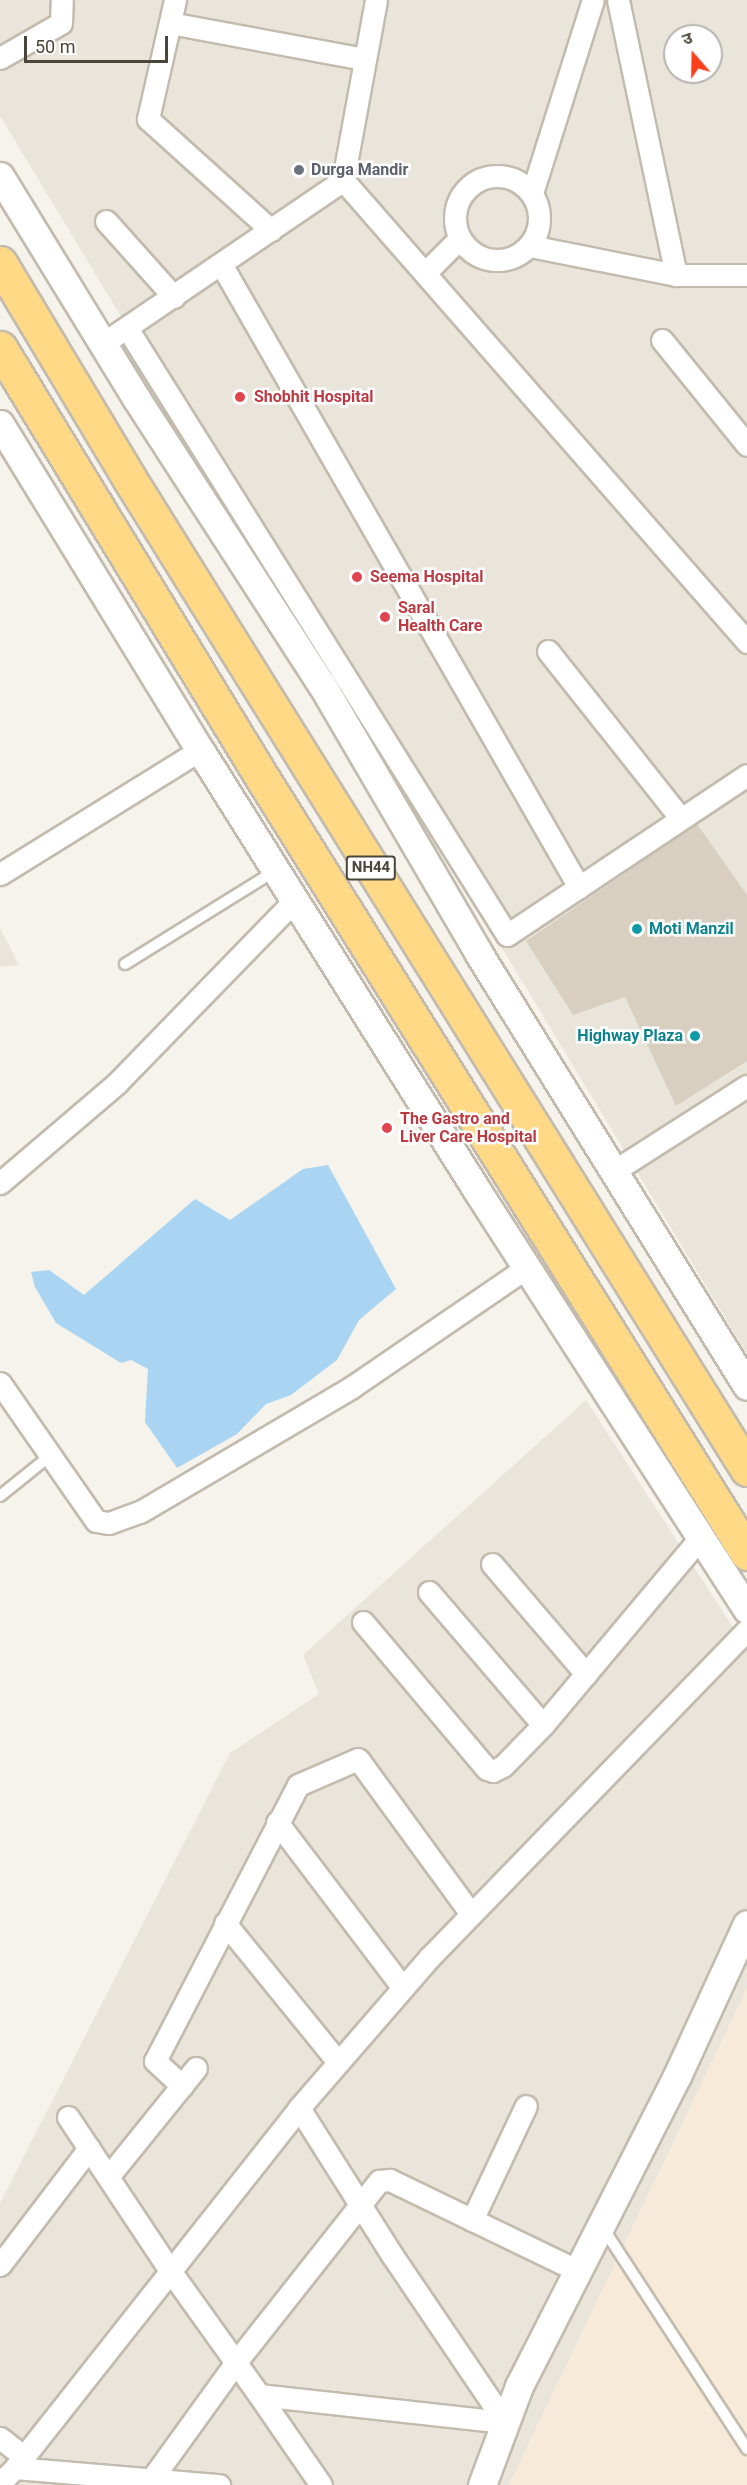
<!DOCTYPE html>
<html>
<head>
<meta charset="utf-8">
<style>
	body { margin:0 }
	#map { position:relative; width:747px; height:2485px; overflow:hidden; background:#f6f3ec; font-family:Roboto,"Noto Sans Devanagari",sans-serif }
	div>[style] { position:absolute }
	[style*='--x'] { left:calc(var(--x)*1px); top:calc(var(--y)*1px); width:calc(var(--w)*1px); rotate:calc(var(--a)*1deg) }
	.residential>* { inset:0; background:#eae5da }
	.commercial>* { inset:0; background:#f7ead8 }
	.water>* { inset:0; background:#a9d4f2 }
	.building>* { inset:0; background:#d8cfc1 }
	.roads { filter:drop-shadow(2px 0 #c2bbae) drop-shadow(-2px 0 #c2bbae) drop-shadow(0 2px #c2bbae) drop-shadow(0 -2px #c2bbae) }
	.service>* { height:10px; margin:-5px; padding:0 5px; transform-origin:5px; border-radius:5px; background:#fff }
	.minor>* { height:21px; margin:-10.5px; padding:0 10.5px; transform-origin:10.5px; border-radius:10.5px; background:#fff }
	.minor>.ring { margin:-10.5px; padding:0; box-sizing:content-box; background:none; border:21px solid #fff; border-radius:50% }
	.tertiary>* { height:27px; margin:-13.5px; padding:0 13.5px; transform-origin:13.5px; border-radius:13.5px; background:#fff }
	.trunk>* { height:33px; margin:-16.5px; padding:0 16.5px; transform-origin:16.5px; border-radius:16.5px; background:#ffd985 }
	.dots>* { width:16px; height:16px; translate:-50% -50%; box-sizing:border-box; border:3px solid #fff; border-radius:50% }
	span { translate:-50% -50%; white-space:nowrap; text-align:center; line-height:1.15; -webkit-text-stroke:5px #fff; paint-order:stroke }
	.shield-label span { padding:2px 4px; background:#fff; border:2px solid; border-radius:4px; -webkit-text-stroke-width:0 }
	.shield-label { font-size:15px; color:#4b4439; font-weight:700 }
	.worship-label { font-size:16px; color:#5b616d; font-weight:700 }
	.left { translate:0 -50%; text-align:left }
	.health-label { font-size:16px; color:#be3a42; font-weight:700 }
	.culture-label { font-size:16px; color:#0d838f; font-weight:700 }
	.right { translate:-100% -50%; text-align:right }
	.north { position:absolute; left:663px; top:24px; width:60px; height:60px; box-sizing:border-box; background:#fff; border:2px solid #b7b4b0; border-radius:50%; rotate:340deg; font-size:16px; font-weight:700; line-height:24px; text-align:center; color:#4b4439 }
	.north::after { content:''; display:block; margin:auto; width:21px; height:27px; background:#fc3f1d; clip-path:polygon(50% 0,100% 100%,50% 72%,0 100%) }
	.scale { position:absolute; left:24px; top:36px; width:144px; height:27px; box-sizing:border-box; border:3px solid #4b4439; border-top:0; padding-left:8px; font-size:18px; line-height:21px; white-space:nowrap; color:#4b4439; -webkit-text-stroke:4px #fff; paint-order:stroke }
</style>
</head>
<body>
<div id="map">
	<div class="residential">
		<div style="clip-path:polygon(evenodd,0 0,747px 0,747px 1354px,0 116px,0 0,675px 36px,711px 36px,711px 72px,675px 72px,675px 36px)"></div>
		<div style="clip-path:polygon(0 928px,19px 965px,0 967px)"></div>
		<div style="clip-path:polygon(586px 1400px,747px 1649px,747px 1989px,509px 2485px,0 2485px,0 2203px,230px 1753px,319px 1694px,303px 1655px)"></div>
	</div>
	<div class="commercial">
		<div style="clip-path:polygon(747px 1989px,747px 2485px,509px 2485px)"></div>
	</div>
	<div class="water">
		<div style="clip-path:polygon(328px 1165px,396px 1289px,359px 1320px,337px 1360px,291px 1395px,266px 1404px,237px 1434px,177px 1468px,145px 1422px,148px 1369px,131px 1360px,121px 1363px,56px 1323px,35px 1287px,31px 1272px,49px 1270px,84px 1295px,195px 1199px,230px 1220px,303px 1169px)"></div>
	</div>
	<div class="building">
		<div style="clip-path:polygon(697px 824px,747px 895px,747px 1061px,676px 1106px,625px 997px,573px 1015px,526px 941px)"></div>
	</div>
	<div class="roads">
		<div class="service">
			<div style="--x:125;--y:964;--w:176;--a:-31.8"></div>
			<div style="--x:0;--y:1496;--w:65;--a:-38.8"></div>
			<div style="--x:603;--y:2228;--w:264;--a:56.9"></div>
		</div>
		<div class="minor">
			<div style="--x:175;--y:0;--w:122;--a:102.8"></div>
			<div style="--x:148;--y:119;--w:166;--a:42.1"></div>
			<div style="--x:618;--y:0;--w:281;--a:78.1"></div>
			<div style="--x:170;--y:23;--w:198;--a:10.5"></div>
			<div style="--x:0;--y:58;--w:70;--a:-29.8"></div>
			<div style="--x:61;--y:23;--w:23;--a:-88"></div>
			<div class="ring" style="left:455px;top:176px;width:63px;height:63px"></div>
			<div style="--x:343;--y:180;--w:614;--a:48.83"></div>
			<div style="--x:532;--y:193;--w:202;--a:-72.5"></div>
			<div style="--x:106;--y:221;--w:102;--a:48.2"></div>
			<div style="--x:530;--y:246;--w:149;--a:11.2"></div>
			<div style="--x:676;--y:275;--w:71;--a:0"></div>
			<div style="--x:221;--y:264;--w:719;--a:60.12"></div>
			<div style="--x:426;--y:272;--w:47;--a:-45"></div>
			<div style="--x:127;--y:328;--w:716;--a:57.95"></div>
			<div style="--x:507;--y:935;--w:288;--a:-33.7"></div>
			<div style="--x:662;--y:340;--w:135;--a:51"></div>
			<div style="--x:105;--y:342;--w:288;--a:-34.2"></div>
			<div style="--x:343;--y:180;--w:183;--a:-79.6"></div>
			<div style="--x:548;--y:651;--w:214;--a:51.6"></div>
			<div style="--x:0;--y:874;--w:235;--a:-31.8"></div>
			<div style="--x:614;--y:1171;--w:158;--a:-32.6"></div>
			<div style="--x:0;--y:1183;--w:154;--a:-40.5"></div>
			<div style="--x:117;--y:1083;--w:255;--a:-45.8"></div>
			<div style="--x:0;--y:1383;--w:168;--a:55.2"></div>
			<div style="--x:96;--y:1521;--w:13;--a:9"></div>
			<div style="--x:109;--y:1523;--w:33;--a:-20"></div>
			<div style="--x:140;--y:1512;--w:246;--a:-30.5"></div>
			<div style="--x:352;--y:1387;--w:212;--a:-34.4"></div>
			<div style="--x:492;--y:1564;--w:145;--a:49.5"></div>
			<div style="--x:429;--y:1592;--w:175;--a:49.4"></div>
			<div style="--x:363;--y:1622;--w:192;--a:49.9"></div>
			<div style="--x:487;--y:1769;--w:6;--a:18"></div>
			<div style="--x:493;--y:1771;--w:11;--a:-27"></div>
			<div style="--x:503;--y:1766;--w:57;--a:-45.7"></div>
			<div style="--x:543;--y:1725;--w:246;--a:-50"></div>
			<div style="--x:277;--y:1822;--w:208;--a:52.8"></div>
			<div style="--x:225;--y:1923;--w:179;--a:50.9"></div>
			<div style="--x:182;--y:2086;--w:37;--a:-137"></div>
			<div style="--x:155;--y:2061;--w:311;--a:-62.6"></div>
			<div style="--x:298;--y:1785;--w:65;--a:-23.4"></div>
			<div style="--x:358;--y:1759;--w:192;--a:53.9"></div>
			<div style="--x:68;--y:2117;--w:186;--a:56.4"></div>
			<div style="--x:171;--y:2272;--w:151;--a:54.4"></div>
			<div style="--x:259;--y:2395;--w:247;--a:6.3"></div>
			<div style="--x:505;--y:2422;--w:202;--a:-124.1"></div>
			<div style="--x:392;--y:2255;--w:174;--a:-122.3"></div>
			<div style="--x:108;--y:2177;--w:140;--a:-51.1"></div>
			<div style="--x:472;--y:2220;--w:126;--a:-64.7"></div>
			<div style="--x:0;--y:2265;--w:147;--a:-52.7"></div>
			<div style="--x:259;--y:2395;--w:109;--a:55.4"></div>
			<div style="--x:0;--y:2438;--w:31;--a:38"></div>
			<div style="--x:15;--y:2468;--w:205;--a:4.8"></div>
			<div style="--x:151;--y:2480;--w:145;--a:-54.2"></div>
			<div style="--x:236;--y:2362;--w:231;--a:-51.7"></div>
			<div style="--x:379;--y:2181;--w:11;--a:-5"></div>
			<div style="--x:390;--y:2180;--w:209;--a:25.8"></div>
			<div style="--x:0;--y:2483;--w:21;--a:-45"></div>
			<div style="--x:15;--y:2468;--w:459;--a:-51.7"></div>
			<div style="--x:299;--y:2108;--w:200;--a:-49.1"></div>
			<div style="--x:430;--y:1957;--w:455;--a:-45.9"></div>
		</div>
		<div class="tertiary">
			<div style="--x:0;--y:176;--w:260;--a:58.5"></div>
			<div style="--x:136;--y:398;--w:342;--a:57.1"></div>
			<div style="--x:322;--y:685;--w:311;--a:59.7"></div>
			<div style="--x:479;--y:954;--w:508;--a:58.19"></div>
			<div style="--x:0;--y:424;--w:382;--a:58.5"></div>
			<div style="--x:200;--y:750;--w:519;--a:57.84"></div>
			<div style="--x:476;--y:1189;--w:500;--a:57.2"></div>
			<div style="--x:482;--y:2485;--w:106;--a:-69.5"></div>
			<div style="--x:519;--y:2386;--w:348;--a:-63"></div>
			<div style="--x:677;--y:2076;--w:167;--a:-65.3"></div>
		</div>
		<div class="trunk">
			<div style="--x:0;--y:263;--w:251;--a:59"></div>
			<div style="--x:129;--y:478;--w:1168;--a:58.05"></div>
			<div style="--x:0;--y:348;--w:505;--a:58.61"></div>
			<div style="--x:263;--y:779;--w:913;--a:57.98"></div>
		</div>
	</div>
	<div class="dots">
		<div style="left:299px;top:170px;background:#6b7280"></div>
		<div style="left:240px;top:397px;background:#e0444e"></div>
		<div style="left:357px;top:577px;background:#e0444e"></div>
		<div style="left:385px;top:617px;background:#e0444e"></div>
		<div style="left:637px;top:929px;background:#0f9aa8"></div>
		<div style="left:695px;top:1036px;background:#0f9aa8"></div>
		<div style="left:387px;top:1128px;background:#e0444e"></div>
	</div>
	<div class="shield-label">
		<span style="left:371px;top:868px">NH44</span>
	</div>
	<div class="worship-label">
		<span class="left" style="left:311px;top:170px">Durga Mandir</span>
	</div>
	<div class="health-label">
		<span class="left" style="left:254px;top:397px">Shobhit Hospital</span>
		<span class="left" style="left:370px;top:577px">Seema Hospital</span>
		<span class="left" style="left:398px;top:617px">Saral<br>Health Care</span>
		<span class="left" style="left:400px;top:1128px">The Gastro and<br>Liver Care Hospital</span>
	</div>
	<div class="culture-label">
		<span class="left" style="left:649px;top:929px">Moti Manzil</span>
		<span class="right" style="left:683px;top:1036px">Highway Plaza</span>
	</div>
	<div class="north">उ</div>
	<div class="scale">50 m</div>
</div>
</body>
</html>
